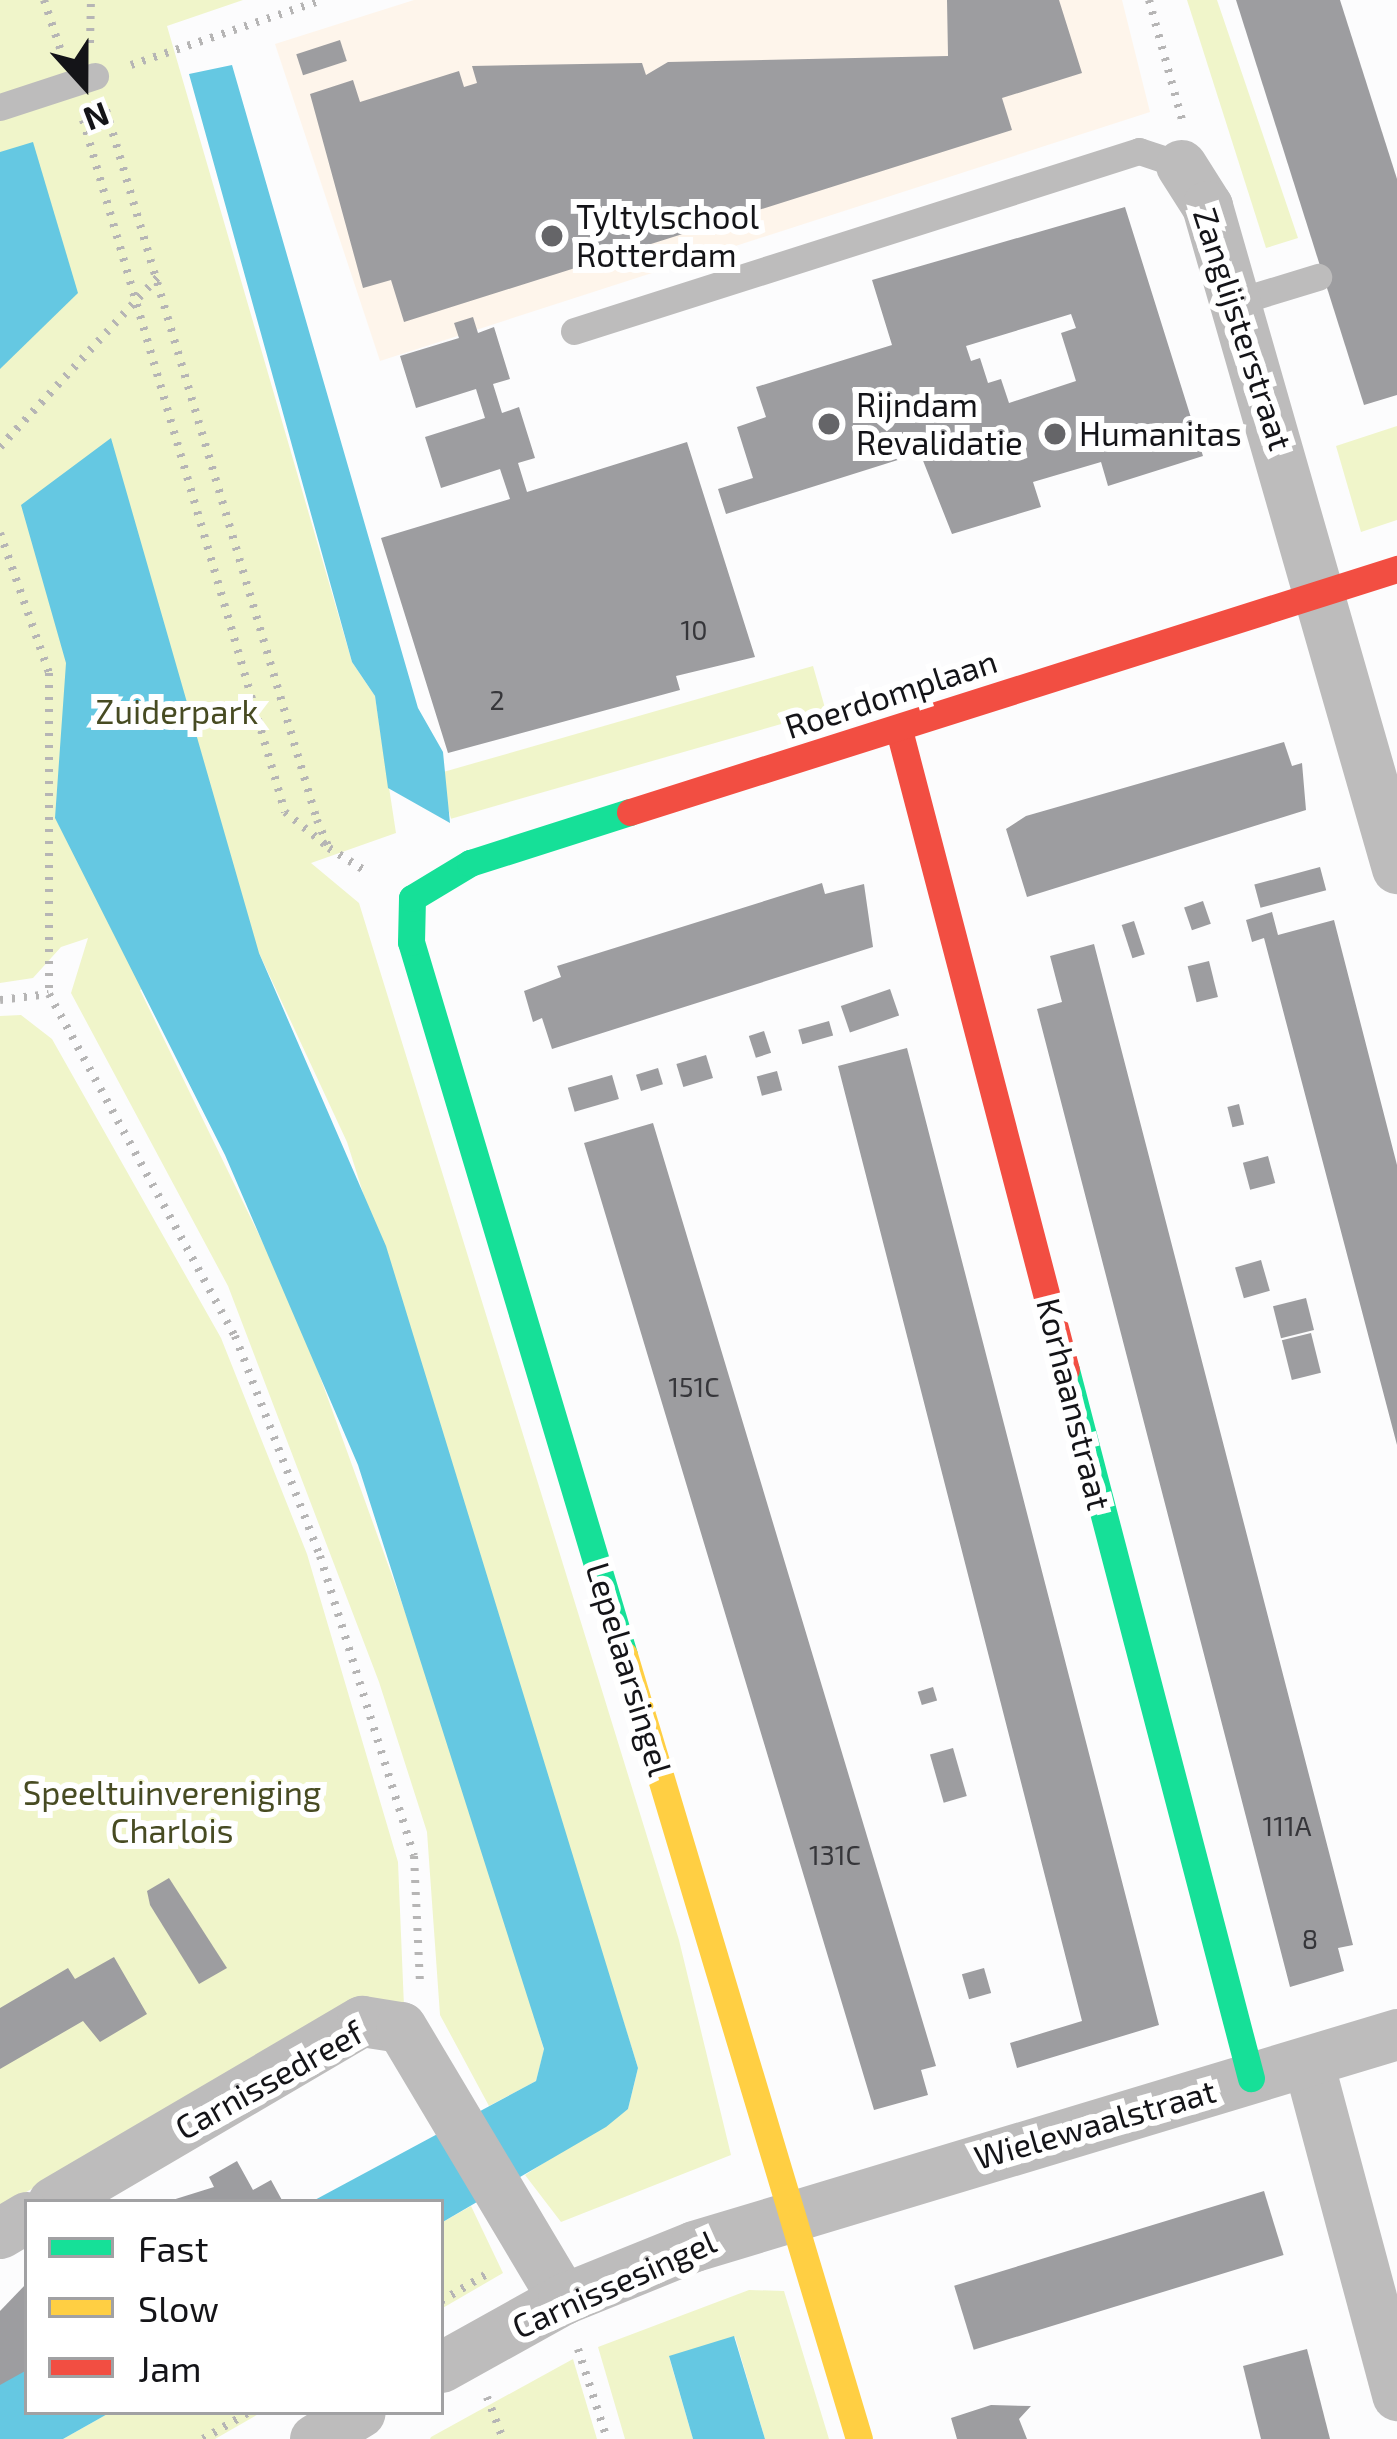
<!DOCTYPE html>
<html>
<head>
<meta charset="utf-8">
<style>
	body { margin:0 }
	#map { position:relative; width:1397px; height:2439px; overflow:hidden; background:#fcfcfd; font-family:"Exo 2",sans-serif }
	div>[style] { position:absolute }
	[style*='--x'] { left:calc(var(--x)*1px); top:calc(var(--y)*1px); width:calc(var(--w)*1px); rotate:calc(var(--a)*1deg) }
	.education>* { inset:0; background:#fef5eb }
	.green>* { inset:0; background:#f0f5ca; transform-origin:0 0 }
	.water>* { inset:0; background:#65c8e2 }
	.building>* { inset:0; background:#9d9da0; transform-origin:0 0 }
	.path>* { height:8px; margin-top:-4px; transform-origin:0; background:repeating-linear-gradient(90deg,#b6b5b5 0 3px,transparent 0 12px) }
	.lane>* { height:27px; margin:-13.5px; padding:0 13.5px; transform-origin:13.5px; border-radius:13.5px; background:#bdbcbc }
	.street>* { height:51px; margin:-25.5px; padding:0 25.5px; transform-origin:25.5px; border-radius:25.5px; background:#bdbcbc }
	.fast>* { height:27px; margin:-13.5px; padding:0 13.5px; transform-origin:13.5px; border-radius:13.5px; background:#16e098 }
	.slow>* { height:27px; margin:-13.5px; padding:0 13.5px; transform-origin:13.5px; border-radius:13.5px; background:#ffcf43 }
	.jam>* { height:27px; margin:-13.5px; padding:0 13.5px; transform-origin:13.5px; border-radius:13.5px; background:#f24e42 }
	.dots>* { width:33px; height:33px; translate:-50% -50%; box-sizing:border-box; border:6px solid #fff; border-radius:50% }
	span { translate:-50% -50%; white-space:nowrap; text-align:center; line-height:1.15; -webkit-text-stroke:12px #fff; paint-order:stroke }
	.number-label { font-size:27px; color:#36363a }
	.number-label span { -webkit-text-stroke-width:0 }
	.poi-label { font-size:33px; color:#141418 }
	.left { translate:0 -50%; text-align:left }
	.street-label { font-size:33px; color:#141418 }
	.park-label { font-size:33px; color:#474b22 }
	.legend { position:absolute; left:24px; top:2199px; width:420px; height:216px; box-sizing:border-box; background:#fff; border:3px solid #a1a1a3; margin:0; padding:15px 21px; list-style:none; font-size:36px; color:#141418 }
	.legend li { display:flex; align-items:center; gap:24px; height:60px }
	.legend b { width:60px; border:3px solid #a1a1a3 }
	.north { position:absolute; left:24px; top:24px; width:120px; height:120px; -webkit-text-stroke:9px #fff; paint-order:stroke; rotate:159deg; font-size:33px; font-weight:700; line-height:48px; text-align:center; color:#141418 }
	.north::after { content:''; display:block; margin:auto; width:42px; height:54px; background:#141418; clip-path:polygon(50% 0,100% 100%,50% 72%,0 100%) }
</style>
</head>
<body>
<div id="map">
	<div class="education">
		<div style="clip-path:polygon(414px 0,1122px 0,1150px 112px,380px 361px,275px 44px)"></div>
	</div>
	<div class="green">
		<div style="clip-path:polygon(0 0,243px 0,167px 26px,352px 662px,375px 696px,396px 833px,311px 863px,359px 903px,679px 1940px,731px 2155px,561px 2222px,525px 2175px,628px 2109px,638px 2068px,347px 1142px,259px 953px,140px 990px,297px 1313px,458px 1758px,544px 2050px,536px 2081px,489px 2106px,440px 2015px,427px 1832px,379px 1682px,228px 1286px,71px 993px,88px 938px,61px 947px,33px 978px,0 983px)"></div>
		<div style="clip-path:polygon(1187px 0,1217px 0,1298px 238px,1266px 248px)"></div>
		<div style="clip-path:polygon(1397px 426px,1397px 520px,1361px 532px,1336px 446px)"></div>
		<div style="left:813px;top:666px;width:47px;height:390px;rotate:74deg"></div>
		<div style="clip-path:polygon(21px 1015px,52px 1039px,221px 1338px,307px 1554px,398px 1862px,405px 2031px,180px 2104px,0 2207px,0 1016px)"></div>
		<div style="clip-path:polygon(471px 2206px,503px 2273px,441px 2309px,441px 2223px)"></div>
		<div style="clip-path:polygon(749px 2290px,784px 2291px,829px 2439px,765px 2439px,735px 2337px,669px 2357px,693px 2439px,625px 2439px,598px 2347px)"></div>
		<div style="clip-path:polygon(573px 2359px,597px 2439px,430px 2439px,431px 2437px)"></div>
		<div style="clip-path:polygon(111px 2412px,262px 2412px,215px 2439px,63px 2439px)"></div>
	</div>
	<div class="water">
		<div style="clip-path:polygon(232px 65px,418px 708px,443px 752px,450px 823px,388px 788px,375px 696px,352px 662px,189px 74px)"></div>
		<div style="clip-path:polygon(33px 142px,78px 293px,0 369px,0 152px)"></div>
		<div style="clip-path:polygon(111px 438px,259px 953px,386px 1246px,638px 2068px,628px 2109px,606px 2127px,441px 2223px,441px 2202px,311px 2202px,536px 2081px,544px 2049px,358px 1465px,225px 1155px,55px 818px,66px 663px,21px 505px)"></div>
		<div style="clip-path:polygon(734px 2336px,765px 2439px,693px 2439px,669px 2356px)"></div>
		<div style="clip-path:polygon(27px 2368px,27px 2412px,111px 2412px,63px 2439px,0 2439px,0 2383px)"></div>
	</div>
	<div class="building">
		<div style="clip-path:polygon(947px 0,1059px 0,1082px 73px,1002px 98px,1012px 130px,404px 322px,391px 280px,363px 288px,310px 94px,353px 80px,360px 102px,459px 71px,464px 87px,477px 83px,472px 66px,642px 63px,646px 75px,668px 62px,948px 56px)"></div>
		<div style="clip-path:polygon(1236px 0,1340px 0,1397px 179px,1397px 395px,1364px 405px)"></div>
		<div style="left:340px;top:40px;width:22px;height:46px;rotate:72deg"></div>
		<div style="clip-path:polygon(evenodd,1125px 207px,1203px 456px,1108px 486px,1101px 462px,1033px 482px,1041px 507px,952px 534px,920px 453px,726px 514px,718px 489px,753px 478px,737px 427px,766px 417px,756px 387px,892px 345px,872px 280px,1125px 207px,1071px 314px,1076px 328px,1061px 333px,1076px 381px,1009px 403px,1001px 379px,988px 383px,980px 358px,971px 361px,966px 346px,1071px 314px)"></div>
		<div style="clip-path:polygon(473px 317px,478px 333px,494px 327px,510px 379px,493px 384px,502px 413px,519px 407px,535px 458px,518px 463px,527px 492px,687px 442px,755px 657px,676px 676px,680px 690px,448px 753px,381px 538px,510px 499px,500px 469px,441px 488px,425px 437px,485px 418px,476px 389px,416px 408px,400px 356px,459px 338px,454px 323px)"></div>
		<div style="clip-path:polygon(1284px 742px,1292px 766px,1302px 763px,1306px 810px,1027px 897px,1006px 829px,1026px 816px)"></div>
		<div style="left:1320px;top:867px;width:24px;height:68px;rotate:75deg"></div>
		<div style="clip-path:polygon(822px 883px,825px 894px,864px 884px,873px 947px,552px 1049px,542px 1018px,533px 1022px,524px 991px,561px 977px,557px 966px)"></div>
		<div style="left:1203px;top:901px;width:24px;height:20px;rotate:71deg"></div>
		<div style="clip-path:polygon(1272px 912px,1278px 935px,1334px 920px,1397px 1165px,1397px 1445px,1264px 938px,1252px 942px,1246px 920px)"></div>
		<div style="left:1134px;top:921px;width:35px;height:13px;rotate:72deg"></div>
		<div style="clip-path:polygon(1094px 944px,1353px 1945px,1338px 1948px,1344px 1971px,1290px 1987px,1037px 1009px,1062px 1002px,1050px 956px)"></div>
		<div style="left:1209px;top:961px;width:37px;height:22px;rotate:76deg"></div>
		<div style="left:890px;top:989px;width:28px;height:52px;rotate:71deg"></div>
		<div style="left:829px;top:1021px;width:15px;height:32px;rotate:74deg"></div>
		<div style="left:764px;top:1031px;width:23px;height:16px;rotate:72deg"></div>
		<div style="clip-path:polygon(907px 1048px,1159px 2025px,1017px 2068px,1010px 2043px,1082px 2021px,838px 1066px)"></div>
		<div style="left:706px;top:1055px;width:24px;height:31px;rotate:73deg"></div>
		<div style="left:658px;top:1068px;width:17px;height:23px;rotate:73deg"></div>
		<div style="left:777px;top:1071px;width:20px;height:21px;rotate:75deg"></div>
		<div style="left:612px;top:1075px;width:25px;height:46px;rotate:74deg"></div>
		<div style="left:1239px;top:1104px;width:21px;height:12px;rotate:76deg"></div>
		<div style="clip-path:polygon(653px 1123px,936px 2066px,921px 2070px,928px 2095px,874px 2110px,584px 1143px)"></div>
		<div style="left:1268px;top:1156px;width:28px;height:26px;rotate:75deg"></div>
		<div style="left:1261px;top:1260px;width:32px;height:27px;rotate:74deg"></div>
		<div style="left:1306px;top:1298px;width:33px;height:34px;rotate:76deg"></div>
		<div style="left:1311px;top:1333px;width:41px;height:30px;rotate:76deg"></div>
		<div style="left:933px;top:1687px;width:14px;height:16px;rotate:73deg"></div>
		<div style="left:953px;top:1748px;width:50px;height:24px;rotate:74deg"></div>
		<div style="clip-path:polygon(169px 1878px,227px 1968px,199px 1984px,150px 1905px,147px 1891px)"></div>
		<div style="clip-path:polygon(114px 1957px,147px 2014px,100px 2042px,83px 2021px,0 2069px,0 2008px,68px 1968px,75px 1979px)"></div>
		<div style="left:984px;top:1968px;width:26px;height:23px;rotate:74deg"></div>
		<div style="clip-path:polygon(237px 2161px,253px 2190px,271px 2180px,283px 2202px,166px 2202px,214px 2187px,209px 2177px)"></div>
		<div style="left:1264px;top:2191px;width:67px;height:324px;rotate:73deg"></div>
		<div style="clip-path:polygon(27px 2283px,27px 2370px,0 2385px,0 2311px)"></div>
		<div style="clip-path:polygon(1307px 2349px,1330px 2439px,1261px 2439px,1243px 2366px)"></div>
		<div style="clip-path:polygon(991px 2405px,1031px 2406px,1019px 2419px,1027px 2439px,957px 2439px,951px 2418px)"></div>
	</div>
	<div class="path">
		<div style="--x:44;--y:0;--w:51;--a:71.6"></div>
		<div style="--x:1149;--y:0;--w:124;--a:74.6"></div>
		<div style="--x:90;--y:43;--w:43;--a:-88.7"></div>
		<div style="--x:131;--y:65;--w:202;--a:-18.8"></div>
		<div style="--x:106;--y:110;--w:741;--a:73.45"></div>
		<div style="--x:317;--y:820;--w:30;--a:67"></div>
		<div style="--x:329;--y:848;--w:41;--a:32.2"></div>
		<div style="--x:83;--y:120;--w:721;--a:73.73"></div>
		<div style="--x:285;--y:812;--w:55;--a:39.1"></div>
		<div style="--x:0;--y:447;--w:232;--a:-47.1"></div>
		<div style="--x:0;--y:533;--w:148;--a:70.7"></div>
		<div style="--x:49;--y:673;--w:321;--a:90"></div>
		<div style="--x:49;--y:994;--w:389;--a:61.5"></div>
		<div style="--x:235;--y:1336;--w:236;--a:68.9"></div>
		<div style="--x:320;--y:1556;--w:314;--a:72.6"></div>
		<div style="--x:414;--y:1856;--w:125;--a:87.3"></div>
		<div style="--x:0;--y:1000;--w:49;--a:-7"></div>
		<div style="--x:441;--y:2301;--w:59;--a:-30.5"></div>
		<div style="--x:578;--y:2349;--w:95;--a:72.1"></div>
		<div style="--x:487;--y:2397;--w:45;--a:69.1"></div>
		<div style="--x:203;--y:2439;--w:53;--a:-30.4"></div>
	</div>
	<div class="lane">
		<div style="--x:0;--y:107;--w:100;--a:-18.1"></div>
		<div style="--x:1236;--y:302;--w:86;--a:-17"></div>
		<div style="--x:574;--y:331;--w:593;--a:-17.67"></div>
		<div style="--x:1139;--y:151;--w:44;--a:18.4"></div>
	</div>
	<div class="street">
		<div style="--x:1181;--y:165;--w:49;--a:57.6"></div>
		<div style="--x:1207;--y:206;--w:689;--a:73.99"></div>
		<div style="--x:1308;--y:2062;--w:345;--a:75"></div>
		<div style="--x:53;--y:2202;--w:358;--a:-30.4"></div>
		<div style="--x:362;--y:2021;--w:39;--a:9"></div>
		<div style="--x:401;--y:2027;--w:317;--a:59.2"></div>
		<div style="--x:0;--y:2233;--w:31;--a:-31"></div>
		<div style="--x:441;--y:2367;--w:140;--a:-29.1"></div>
		<div style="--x:563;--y:2299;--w:141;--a:-22"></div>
		<div style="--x:694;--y:2246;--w:734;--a:-16.78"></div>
		<div style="--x:315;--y:2439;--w:52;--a:-31"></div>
	</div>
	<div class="fast">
		<div style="--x:1066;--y:1370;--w:732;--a:75.36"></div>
		<div style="--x:624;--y:1655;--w:744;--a:-106.63"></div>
		<div style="--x:411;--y:942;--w:44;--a:-88.7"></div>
		<div style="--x:412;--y:898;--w:68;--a:-31.1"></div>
		<div style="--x:470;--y:863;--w:168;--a:-17.7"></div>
	</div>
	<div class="slow">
		<div style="--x:624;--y:1655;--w:818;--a:73.31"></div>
	</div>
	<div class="jam">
		<div style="--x:899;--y:730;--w:661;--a:75.38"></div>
		<div style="--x:630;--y:812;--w:805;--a:-17.58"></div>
	</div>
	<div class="dots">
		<div style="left:552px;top:236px;background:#656568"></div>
		<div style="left:829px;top:424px;background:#656568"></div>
		<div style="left:1055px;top:434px;background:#656568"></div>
	</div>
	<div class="number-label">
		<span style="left:694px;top:630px">10</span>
		<span style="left:497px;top:700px">2</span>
		<span style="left:694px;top:1387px">151C</span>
		<span style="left:1287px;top:1826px">111A</span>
		<span style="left:835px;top:1855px">131C</span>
		<span style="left:1310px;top:1939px">8</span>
	</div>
	<div class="poi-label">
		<span class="left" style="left:576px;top:236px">Tyltylschool<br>Rotterdam</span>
		<span class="left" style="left:856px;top:424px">Rijndam<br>Revalidatie</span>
		<span class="left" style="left:1079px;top:434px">Humanitas</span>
	</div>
	<div class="street-label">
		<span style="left:1243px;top:329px;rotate:72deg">Zanglijsterstraat</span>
		<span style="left:891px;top:694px;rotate:-18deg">Roerdomplaan</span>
		<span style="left:1074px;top:1404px;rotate:76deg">Korhaanstraat</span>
		<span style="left:629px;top:1669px;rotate:73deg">Lepelaarsingel</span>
		<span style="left:269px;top:2080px;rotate:-29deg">Carnissedreef</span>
		<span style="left:1095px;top:2124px;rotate:-16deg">Wielewaalstraat</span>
		<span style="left:614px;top:2284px;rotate:-24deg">Carnissesingel</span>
	</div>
	<div class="park-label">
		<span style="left:177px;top:712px">Zuiderpark</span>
		<span style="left:172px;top:1812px">Speeltuinvereniging<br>Charlois</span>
	</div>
	<ul class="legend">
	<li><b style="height:15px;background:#16e098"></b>Fast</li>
	<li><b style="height:15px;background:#ffcf43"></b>Slow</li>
	<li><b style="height:15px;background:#f24e42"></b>Jam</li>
	</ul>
	<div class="north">N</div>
</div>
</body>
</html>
